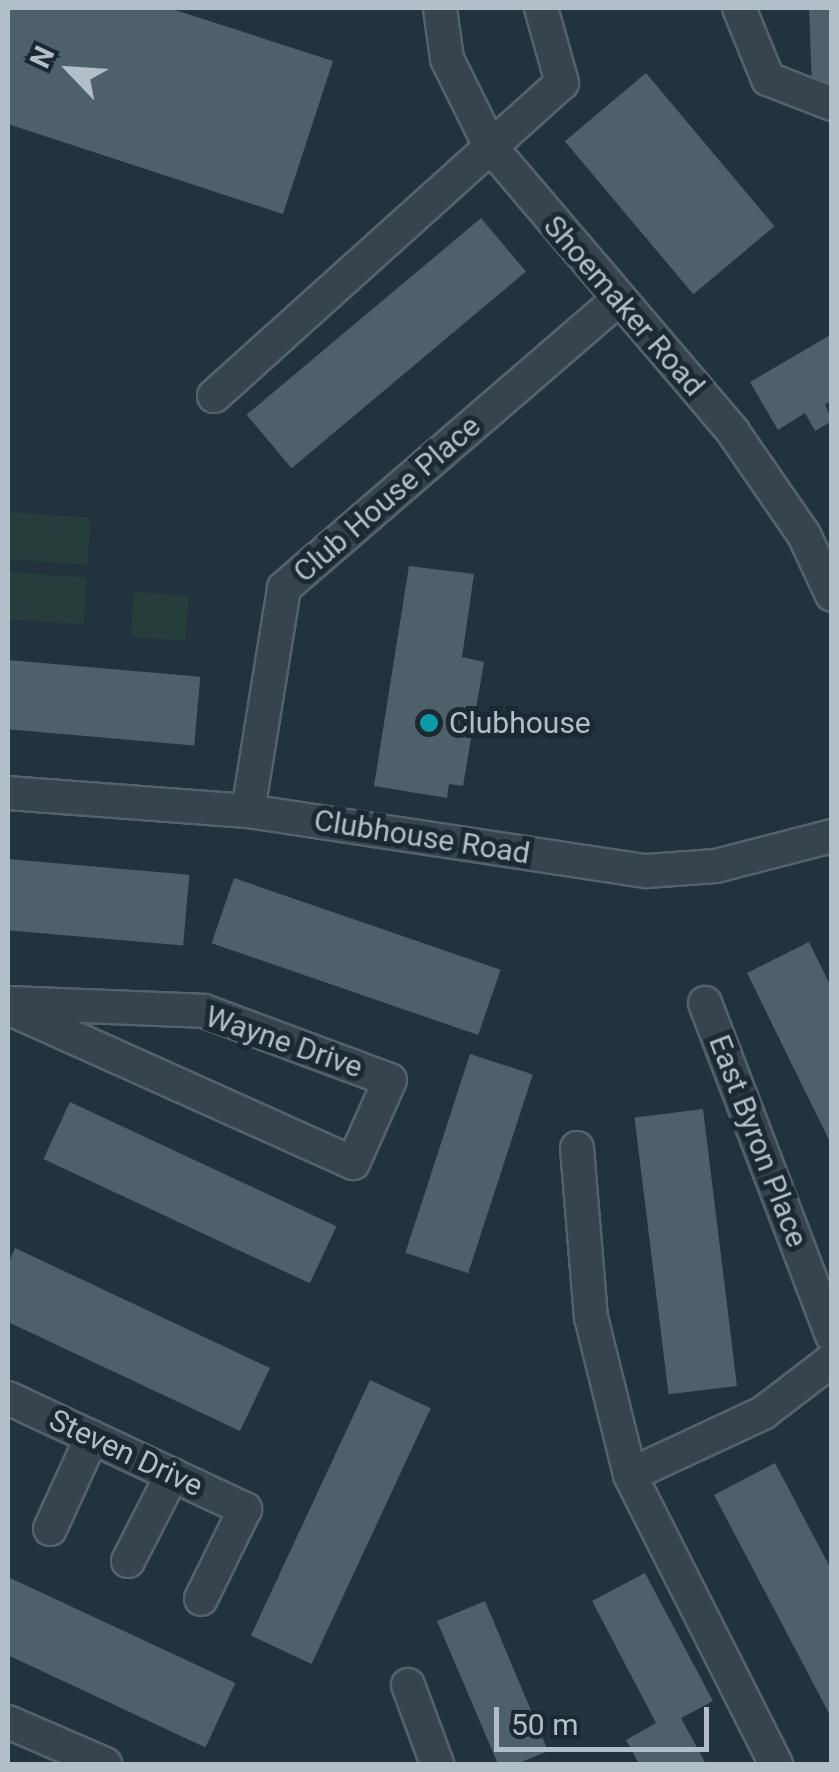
<!DOCTYPE html>
<html>
<head>
<meta charset="utf-8">
<style>
	body { margin:0 }
	#map { position:relative; width:839px; height:1772px; overflow:hidden; background:#23333d; font-family:Roboto,sans-serif }
	div>[style] { position:absolute }
	[style*='--x'] { left:calc(var(--x)*1px); top:calc(var(--y)*1px); width:calc(var(--w)*1px); rotate:calc(var(--a)*1deg) }
	.green>* { inset:0; background:#253e3c; transform-origin:0 0 }
	.building>* { inset:0; background:#4e606a; transform-origin:0 0 }
	.roads { filter:drop-shadow(2px 0 #55626b) drop-shadow(-2px 0 #55626b) drop-shadow(0 2px #55626b) drop-shadow(0 -2px #55626b) }
	.minor>* { height:32px; margin:-16px; padding:0 16px; transform-origin:16px; border-radius:16px; background:#37444d }
	.dots>* { width:28px; height:28px; translate:-50% -50%; box-sizing:border-box; border:5px solid #1c2932; border-radius:50% }
	span { translate:-50% -50%; white-space:nowrap; text-align:center; line-height:1.15; -webkit-text-stroke:10px #1c2932; paint-order:stroke }
	.street-label { font-size:30px; color:#b3bfc8 }
	.poi-label { font-size:30px; color:#b3bfc8 }
	.left { translate:0 -50%; text-align:left }
	.frame { position:absolute; inset:0; border:10px solid #b3bfc8; pointer-events:none }
	.north { position:absolute; left:20px; top:20px; width:100px; height:100px; -webkit-text-stroke:8px #1c2932; paint-order:stroke; rotate:295deg; font-size:28px; font-weight:700; line-height:40px; text-align:center; color:#b3bfc8 }
	.north::after { content:''; display:block; margin:auto; width:35px; height:45px; background:#b3bfc8; clip-path:polygon(50% 0,100% 100%,50% 72%,0 100%) }
	.scale { position:absolute; left:494px; top:1707px; width:215px; height:45px; box-sizing:border-box; border:5px solid #b3bfc8; border-top:0; padding-left:12px; font-size:30px; line-height:35px; white-space:nowrap; color:#b3bfc8; -webkit-text-stroke:8px #1c2932; paint-order:stroke }
</style>
</head>
<body>
<div id="map">
	<div class="green">
		<div style="left:8px;top:512px;width:83px;height:47px;rotate:4deg"></div>
		<div style="left:8px;top:572px;width:79px;height:47px;rotate:4deg"></div>
		<div style="left:134px;top:592px;width:55px;height:45px;rotate:4deg"></div>
	</div>
	<div class="building">
		<div style="clip-path:polygon(8px 8px,169px 8px,333px 61px,283px 214px,8px 124px)"></div>
		<div style="clip-path:polygon(809px 8px,832px 8px,832px 85px,812px 86px)"></div>
		<div style="left:646px;top:73px;width:200px;height:106px;rotate:50deg"></div>
		<div style="left:481px;top:218px;width:70px;height:306px;rotate:50deg"></div>
		<div style="clip-path:polygon(832px 334px,832px 401px,825px 404px,832px 421px,815px 431px,805px 413px,778px 430px,750px 382px)"></div>
		<div style="clip-path:polygon(409px 566px,474px 574px,462px 657px,484px 662px,463px 786px,449px 784px,447px 798px,374px 786px)"></div>
		<div style="left:8px;top:660px;width:193px;height:69px;rotate:5deg"></div>
		<div style="left:8px;top:859px;width:182px;height:71px;rotate:5deg"></div>
		<div style="left:234px;top:878px;width:282px;height:69px;rotate:19deg"></div>
		<div style="clip-path:polygon(809px 942px,832px 989px,832px 1146px,747px 973px)"></div>
		<div style="left:470px;top:1054px;width:66px;height:209px;rotate:18deg"></div>
		<div style="left:70px;top:1102px;width:294px;height:63px;rotate:25deg"></div>
		<div style="left:703px;top:1109px;width:279px;height:69px;rotate:83deg"></div>
		<div style="clip-path:polygon(15px 1248px,270px 1368px,240px 1431px,8px 1322px,8px 1264px)"></div>
		<div style="left:370px;top:1380px;width:67px;height:282px;rotate:25deg"></div>
		<div style="clip-path:polygon(775px 1463px,832px 1571px,832px 1719px,714px 1495px)"></div>
		<div style="clip-path:polygon(645px 1573px,713px 1701px,681px 1718px,706px 1764px,639px 1764px,626px 1740px,656px 1723px,592px 1601px)"></div>
		<div style="left:8px;top:1577px;width:251px;height:71px;rotate:25deg"></div>
		<div style="clip-path:polygon(485px 1601px,548px 1751px,517px 1764px,498px 1764px,437px 1621px)"></div>
	</div>
	<div class="roads">
		<div class="minor">
			<div style="--x:440;--y:8;--w:51;--a:82.2"></div>
			<div style="--x:447;--y:59;--w:97;--a:63.7"></div>
			<div style="--x:490;--y:146;--w:375;--a:49.6"></div>
			<div style="--x:733;--y:432;--w:125;--a:55.4"></div>
			<div style="--x:804;--y:535;--w:66;--a:65"></div>
			<div style="--x:739;--y:8;--w:77;--a:67.8"></div>
			<div style="--x:768;--y:79;--w:69;--a:21.3"></div>
			<div style="--x:214;--y:396;--w:468;--a:-42"></div>
			<div style="--x:562;--y:83;--w:78;--a:-105.6"></div>
			<div style="--x:8;--y:793;--w:241;--a:4.3"></div>
			<div style="--x:248;--y:811;--w:403;--a:8.6"></div>
			<div style="--x:647;--y:871;--w:69;--a:-4.1"></div>
			<div style="--x:716;--y:866;--w:120;--a:-14.5"></div>
			<div style="--x:248;--y:811;--w:226;--a:-80.8"></div>
			<div style="--x:284;--y:588;--w:439;--a:-40.8"></div>
			<div style="--x:8;--y:1003;--w:196;--a:2.3"></div>
			<div style="--x:204;--y:1011;--w:198;--a:20.4"></div>
			<div style="--x:390;--y:1080;--w:91;--a:114"></div>
			<div style="--x:353;--y:1163;--w:378;--a:-155.8"></div>
			<div style="--x:705;--y:1003;--w:356;--a:69.1"></div>
			<div style="--x:577;--y:1148;--w:170;--a:85.3"></div>
			<div style="--x:591;--y:1317;--w:163;--a:76.1"></div>
			<div style="--x:630;--y:1475;--w:324;--a:63.2"></div>
			<div style="--x:8;--y:1398;--w:262;--a:25.1"></div>
			<div style="--x:245;--y:1509;--w:100;--a:116.1"></div>
			<div style="--x:630;--y:1475;--w:147;--a:-25"></div>
			<div style="--x:763;--y:1413;--w:87;--a:-37.5"></div>
			<div style="--x:50;--y:1529;--w:101;--a:-65.5"></div>
			<div style="--x:128;--y:1561;--w:97;--a:-62.9"></div>
			<div style="--x:408;--y:1685;--w:84;--a:69.8"></div>
			<div style="--x:8;--y:1722;--w:106;--a:23.4"></div>
		</div>
	</div>
	<div class="dots">
		<div style="left:429px;top:723px;background:#0f9aa8"></div>
	</div>
	<div class="street-label">
		<span style="left:624px;top:306px;rotate:49deg">Shoemaker Road</span>
		<span style="left:387px;top:499px;rotate:-41deg">Club House Place</span>
		<span style="left:422px;top:837px;rotate:9deg">Clubhouse Road</span>
		<span style="left:284px;top:1042px;rotate:19deg">Wayne Drive</span>
		<span style="left:758px;top:1141px;rotate:69deg">East Byron Place</span>
		<span style="left:126px;top:1453px;rotate:25deg">Steven Drive</span>
	</div>
	<div class="poi-label">
		<span class="left" style="left:449px;top:723px">Clubhouse</span>
	</div>
	<div class="frame"></div>
	<div class="north">N</div>
	<div class="scale">50 m</div>
</div>
</body>
</html>
